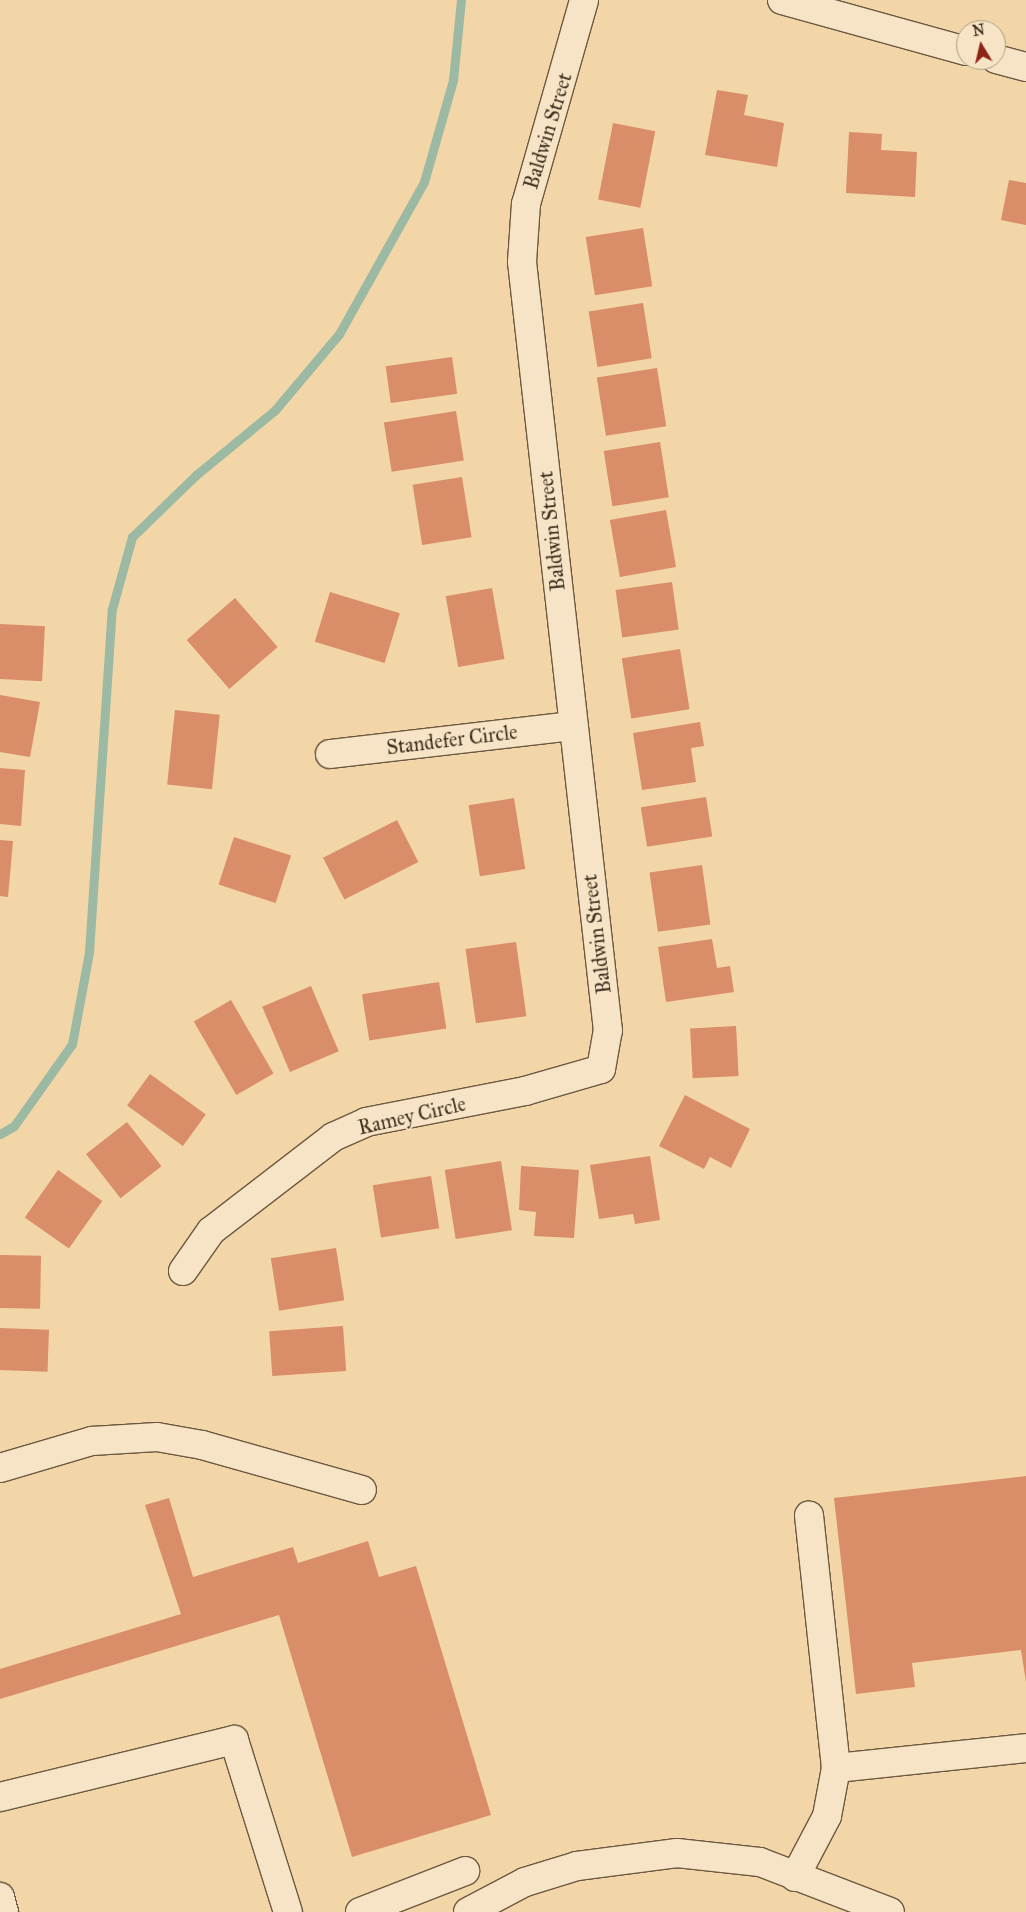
<!DOCTYPE html>
<html>
<head>
<meta charset="utf-8">
<style>
	body { margin:0 }
	#map { position:relative; width:1026px; height:1912px; overflow:hidden; background:#f2d6a7; font-family:"IM FELL Great Primer",serif }
	div>[style] { position:absolute }
	[style*='--x'] { left:calc(var(--x)*1px); top:calc(var(--y)*1px); width:calc(var(--w)*1px); rotate:calc(var(--a)*1deg) }
	.stream>* { height:9px; margin:-4.5px; padding:0 4.5px; transform-origin:4.5px; border-radius:4.5px; background:#9cb9a4 }
	.building>* { inset:0; background:#d98d68; transform-origin:0 0 }
	.roads { filter:drop-shadow(1px 0 #6c5841) drop-shadow(-1px 0 #6c5841) drop-shadow(0 1px #6c5841) drop-shadow(0 -1px #6c5841) }
	.minor>* { height:28px; margin:-14px; padding:0 14px; transform-origin:14px; border-radius:14px; background:#f7e4c6 }
	span { translate:-50% -50%; white-space:nowrap; text-align:center; line-height:1.15; -webkit-text-stroke:4px #f7e4c6; paint-order:stroke }
	.street-label { font-size:20px; color:#3f2e1f }
	.north { position:absolute; left:956px; top:20px; width:50px; height:50px; box-sizing:border-box; background:#f7e4c6; border:1px solid #ad9b83; border-radius:50%; rotate:351deg; font-size:14px; font-weight:700; line-height:20px; text-align:center; color:#3f2e1f }
	.north::after { content:''; display:block; margin:auto; width:18px; height:22px; background:#8f2418; clip-path:polygon(50% 0,100% 100%,50% 72%,0 100%) }
</style>
</head>
<body>
<div id="map">
	<div class="stream">
		<div style="--x:0;--y:1134;--w:16;--a:-30"></div>
		<div style="--x:14;--y:1126;--w:100;--a:-54.7"></div>
		<div style="--x:72;--y:1044;--w:94;--a:-79.5"></div>
		<div style="--x:89;--y:952;--w:344;--a:-86.2"></div>
		<div style="--x:112;--y:609;--w:75;--a:-74.5"></div>
		<div style="--x:132;--y:537;--w:89;--a:-44.1"></div>
		<div style="--x:196;--y:475;--w:102;--a:-39.4"></div>
		<div style="--x:275;--y:410;--w:99;--a:-49.9"></div>
		<div style="--x:339;--y:334;--w:174;--a:-60.8"></div>
		<div style="--x:424;--y:182;--w:106;--a:-74.1"></div>
		<div style="--x:453;--y:80;--w:80;--a:-84.3"></div>
	</div>
	<div class="building">
		<div style="clip-path:polygon(717px 90px,748px 95px,744px 115px,784px 123px,777px 167px,705px 155px)"></div>
		<div style="left:613px;top:123px;width:43px;height:78px;rotate:11deg"></div>
		<div style="clip-path:polygon(849px 132px,882px 134px,881px 150px,917px 152px,915px 197px,846px 193px)"></div>
		<div style="clip-path:polygon(1009px 180px,1026px 183px,1026px 225px,1001px 220px)"></div>
		<div style="left:643px;top:228px;width:59px;height:58px;rotate:81deg"></div>
		<div style="left:643px;top:303px;width:56px;height:55px;rotate:81deg"></div>
		<div style="left:452px;top:357px;width:37px;height:67px;rotate:82deg"></div>
		<div style="left:657px;top:368px;width:59px;height:61px;rotate:81deg"></div>
		<div style="left:456px;top:411px;width:50px;height:73px;rotate:81deg"></div>
		<div style="left:660px;top:442px;width:56px;height:57px;rotate:81deg"></div>
		<div style="left:462px;top:477px;width:61px;height:50px;rotate:81deg"></div>
		<div style="left:666px;top:510px;width:58px;height:57px;rotate:80deg"></div>
		<div style="left:672px;top:582px;width:48px;height:57px;rotate:82deg"></div>
		<div style="left:492px;top:588px;width:72px;height:47px;rotate:80deg"></div>
		<div style="left:330px;top:592px;width:73px;height:52px;rotate:17deg"></div>
		<div style="left:235px;top:598px;width:65px;height:64px;rotate:49deg"></div>
		<div style="left:0;top:624px;width:45px;height:55px;rotate:3deg"></div>
		<div style="left:680px;top:649px;width:61px;height:59px;rotate:81deg"></div>
		<div style="clip-path:polygon(0 695px,40px 702px,30px 757px,0 752px)"></div>
		<div style="left:175px;top:710px;width:45px;height:75px;rotate:6deg"></div>
		<div style="clip-path:polygon(700px 722px,704px 746px,691px 748px,696px 782px,642px 790px,633px 733px)"></div>
		<div style="clip-path:polygon(0 768px,25px 770px,21px 826px,0 824px)"></div>
		<div style="left:706px;top:797px;width:40px;height:66px;rotate:81deg"></div>
		<div style="left:514px;top:798px;width:72px;height:46px;rotate:81deg"></div>
		<div style="left:397px;top:820px;width:47px;height:83px;rotate:63deg"></div>
		<div style="left:234px;top:837px;width:60px;height:50px;rotate:18deg"></div>
		<div style="clip-path:polygon(0 840px,13px 841px,8px 897px,0 896px)"></div>
		<div style="left:702px;top:865px;width:60px;height:53px;rotate:82deg"></div>
		<div style="clip-path:polygon(712px 939px,717px 968px,730px 966px,734px 992px,666px 1002px,658px 947px)"></div>
		<div style="left:516px;top:942px;width:75px;height:51px;rotate:82deg"></div>
		<div style="left:439px;top:982px;width:47px;height:78px;rotate:81deg"></div>
		<div style="left:311px;top:986px;width:71px;height:53px;rotate:67deg"></div>
		<div style="left:231px;top:1000px;width:85px;height:43px;rotate:60deg"></div>
		<div style="left:736px;top:1026px;width:50px;height:46px;rotate:87deg"></div>
		<div style="left:150px;top:1074px;width:69px;height:39px;rotate:36deg"></div>
		<div style="clip-path:polygon(685px 1095px,750px 1129px,731px 1168px,710px 1157px,704px 1169px,659px 1146px)"></div>
		<div style="left:127px;top:1122px;width:56px;height:52px;rotate:52deg"></div>
		<div style="clip-path:polygon(650px 1156px,660px 1220px,635px 1224px,633px 1214px,599px 1219px,590px 1165px)"></div>
		<div style="left:501px;top:1161px;width:70px;height:57px;rotate:81deg"></div>
		<div style="clip-path:polygon(521px 1166px,579px 1170px,574px 1238px,534px 1236px,536px 1212px,519px 1210px)"></div>
		<div style="left:58px;top:1170px;width:54px;height:58px;rotate:35deg"></div>
		<div style="left:431px;top:1176px;width:53px;height:59px;rotate:81deg"></div>
		<div style="left:336px;top:1248px;width:53px;height:66px;rotate:81deg"></div>
		<div style="left:0;top:1255px;width:41px;height:53px;rotate:1deg"></div>
		<div style="left:343px;top:1326px;width:45px;height:74px;rotate:86deg"></div>
		<div style="left:0;top:1328px;width:49px;height:42px;rotate:2deg"></div>
		<div style="clip-path:polygon(1026px 1476px,1026px 1682px,1021px 1650px,912px 1663px,915px 1687px,856px 1694px,834px 1498px)"></div>
		<div style="clip-path:polygon(169px 1498px,193px 1577px,293px 1547px,298px 1563px,368px 1541px,379px 1577px,416px 1566px,491px 1815px,352px 1857px,279px 1615px,0 1699px,0 1669px,181px 1614px,145px 1505px)"></div>
	</div>
	<div class="roads">
		<div class="minor">
			<div style="--x:782;--y:0;--w:191;--a:15.5"></div>
			<div style="--x:996;--y:59;--w:31;--a:15"></div>
			<div style="--x:330;--y:754;--w:245;--a:-6.6"></div>
			<div style="--x:183;--y:1271;--w:49;--a:-55"></div>
			<div style="--x:211;--y:1231;--w:154;--a:-37.6"></div>
			<div style="--x:333;--y:1137;--w:36;--a:-24"></div>
			<div style="--x:366;--y:1122;--w:162;--a:-11"></div>
			<div style="--x:525;--y:1091;--w:79;--a:-16.1"></div>
			<div style="--x:601;--y:1069;--w:39;--a:-80"></div>
			<div style="--x:608;--y:1031;--w:774;--a:-96.38"></div>
			<div style="--x:522;--y:262;--w:58;--a:-86.1"></div>
			<div style="--x:526;--y:204;--w:212;--a:-74.1"></div>
			<div style="--x:0;--y:1468;--w:96;--a:-16.4"></div>
			<div style="--x:92;--y:1441;--w:65;--a:-3.5"></div>
			<div style="--x:157;--y:1437;--w:46;--a:10.1"></div>
			<div style="--x:202;--y:1445;--w:166;--a:15.7"></div>
			<div style="--x:836;--y:1768;--w:191;--a:-6"></div>
			<div style="--x:0;--y:1797;--w:241;--a:-13.7"></div>
			<div style="--x:234;--y:1740;--w:180;--a:72.6"></div>
			<div style="--x:795;--y:1877;--w:69;--a:-62.3"></div>
			<div style="--x:827;--y:1816;--w:49;--a:-79.4"></div>
			<div style="--x:836;--y:1768;--w:254;--a:-96.1"></div>
			<div style="--x:0;--y:1897;--w:16;--a:75"></div>
			<div style="--x:360;--y:1912;--w:113;--a:-21.3"></div>
			<div style="--x:468;--y:1912;--w:64;--a:-27.8"></div>
			<div style="--x:525;--y:1882;--w:54;--a:-17.1"></div>
			<div style="--x:577;--y:1866;--w:101;--a:-7.4"></div>
			<div style="--x:677;--y:1853;--w:83;--a:6.2"></div>
			<div style="--x:760;--y:1862;--w:139;--a:21"></div>
		</div>
	</div>
	<div class="street-label">
		<span style="left:548px;top:131px;rotate:-73deg">Baldwin Street</span>
		<span style="left:552px;top:531px;rotate:-96deg">Baldwin Street</span>
		<span style="left:452px;top:740px;rotate:-7deg">Standefer Circle</span>
		<span style="left:597px;top:934px;rotate:-97deg">Baldwin Street</span>
		<span style="left:412px;top:1116px;rotate:-13deg">Ramey Circle</span>
	</div>
	<div class="north">N</div>
</div>
</body>
</html>
